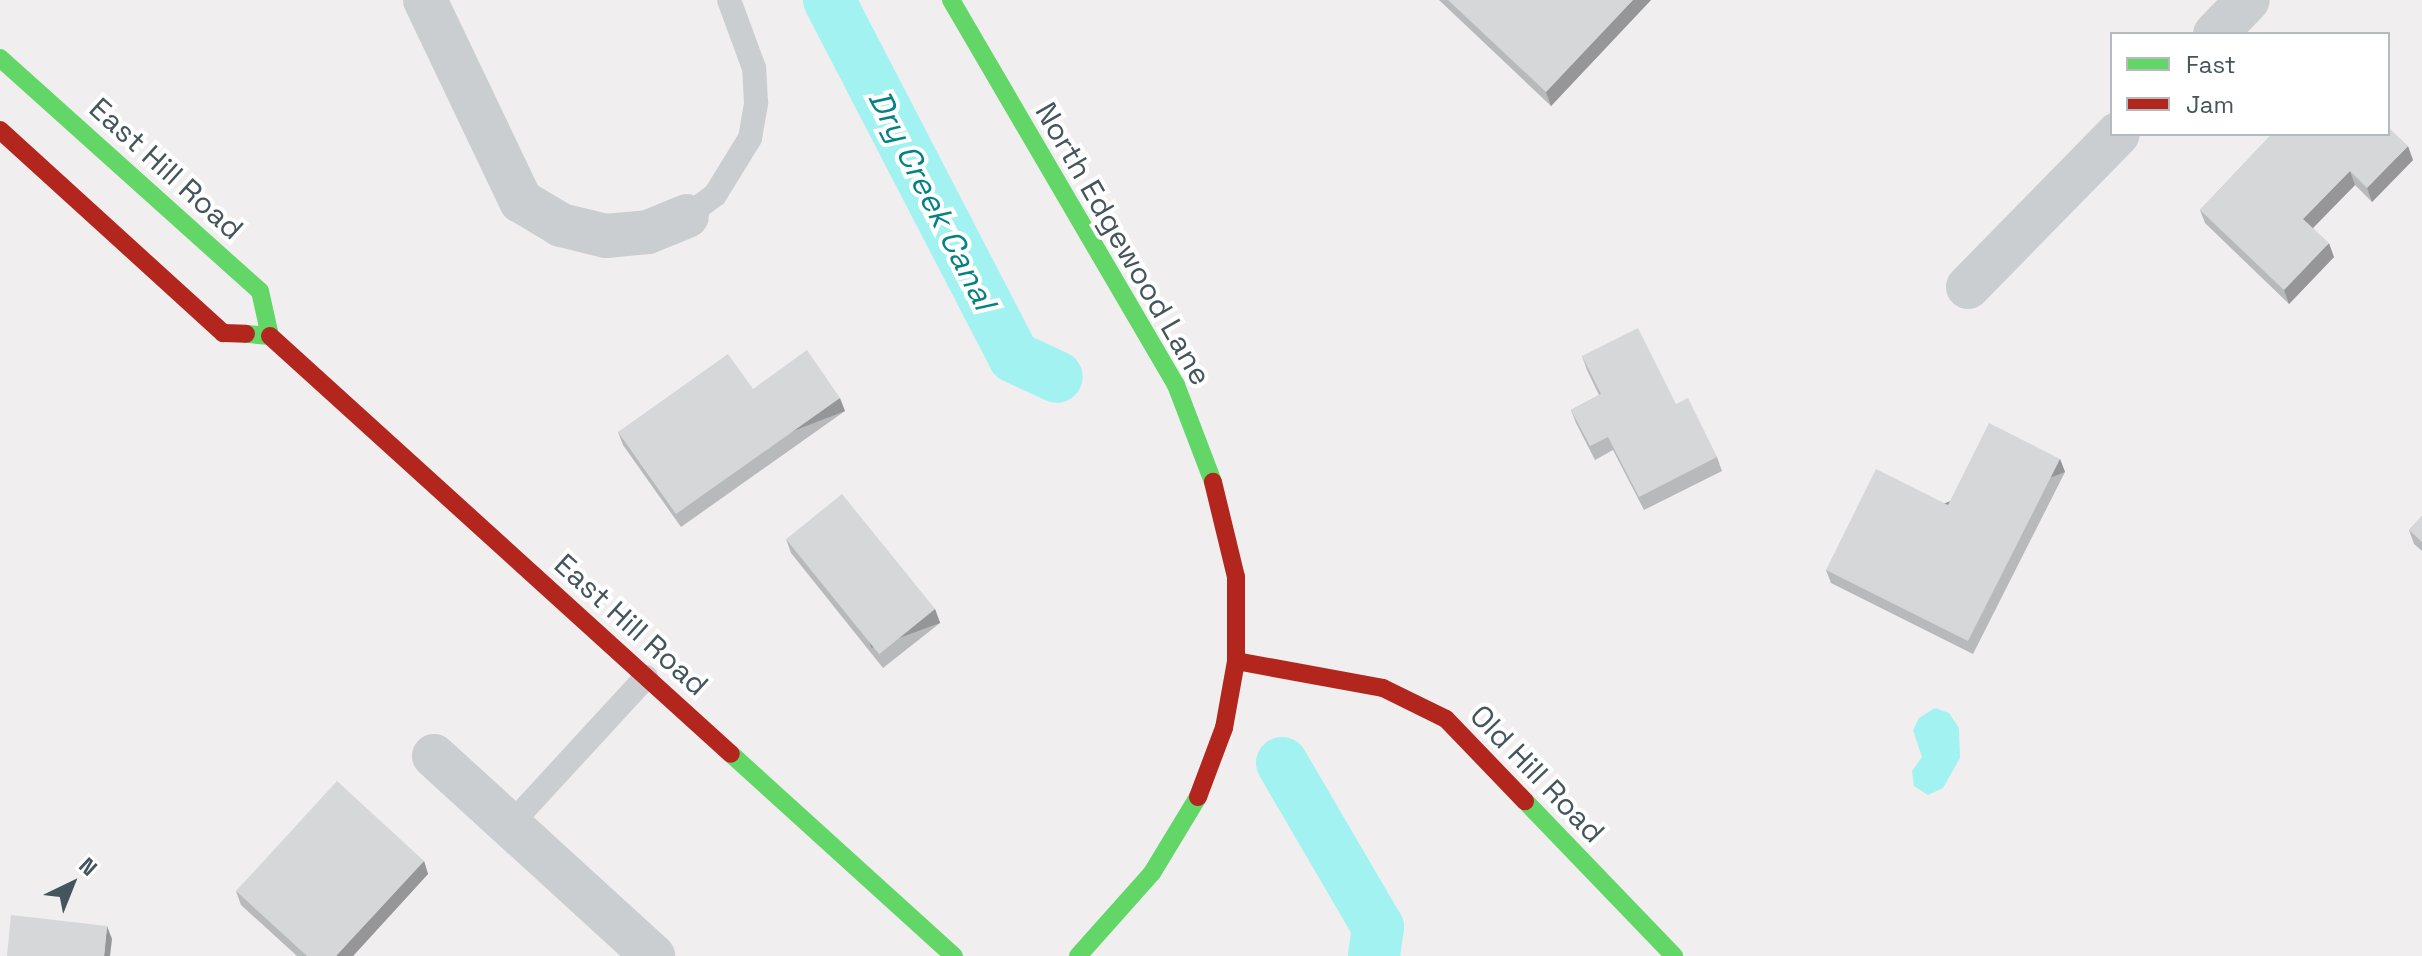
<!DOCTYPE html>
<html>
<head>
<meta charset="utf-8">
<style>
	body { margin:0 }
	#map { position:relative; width:2422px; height:956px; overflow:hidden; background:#f0eeef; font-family:"Space Grotesk",sans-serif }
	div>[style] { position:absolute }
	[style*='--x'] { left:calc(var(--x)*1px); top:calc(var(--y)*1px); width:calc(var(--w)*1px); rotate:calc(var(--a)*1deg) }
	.water>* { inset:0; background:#a2f2f2 }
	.canal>* { height:52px; margin:-26px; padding:0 26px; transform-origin:26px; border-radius:26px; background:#a2f2f2 }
	.lane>* { height:24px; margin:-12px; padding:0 12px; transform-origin:12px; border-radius:12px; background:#caced0 }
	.street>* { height:44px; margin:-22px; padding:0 22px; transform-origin:22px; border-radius:22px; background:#caced0 }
	.fast>* { height:18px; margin:-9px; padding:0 9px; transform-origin:9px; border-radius:9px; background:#63d668 }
	.jam>* { height:18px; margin:-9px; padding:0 9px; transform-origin:9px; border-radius:9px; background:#b3261e }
	.wall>* { inset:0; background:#b8b9bb }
	.shaded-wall>* { inset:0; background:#969698; transform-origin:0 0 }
	.building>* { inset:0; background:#d6d7d9; transform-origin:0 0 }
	span { translate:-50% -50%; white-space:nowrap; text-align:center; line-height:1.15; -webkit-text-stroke:8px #fff; paint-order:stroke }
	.street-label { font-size:30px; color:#44565d }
	.water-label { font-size:32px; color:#058283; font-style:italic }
	.legend { position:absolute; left:2110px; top:32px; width:280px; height:104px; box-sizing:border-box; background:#fff; border:2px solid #b4bbbe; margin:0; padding:10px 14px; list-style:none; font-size:24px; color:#44565d }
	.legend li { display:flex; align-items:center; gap:16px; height:40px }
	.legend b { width:40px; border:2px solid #b4bbbe }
	.north { position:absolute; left:32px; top:844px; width:80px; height:80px; -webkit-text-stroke:6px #fff; paint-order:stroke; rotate:43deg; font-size:22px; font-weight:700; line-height:32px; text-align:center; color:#44565d }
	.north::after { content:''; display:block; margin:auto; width:28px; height:36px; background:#44565d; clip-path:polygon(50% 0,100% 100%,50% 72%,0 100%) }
</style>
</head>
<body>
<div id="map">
	<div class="water">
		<div style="clip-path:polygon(1935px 708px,1949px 713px,1959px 728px,1960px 758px,1943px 788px,1928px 795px,1914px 786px,1912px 771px,1922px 757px,1913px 730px,1919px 718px)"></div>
	</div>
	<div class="canal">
		<div style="--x:829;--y:0;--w:402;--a:62.6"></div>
		<div style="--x:1014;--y:357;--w:47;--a:24.9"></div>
		<div style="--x:1282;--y:763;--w:190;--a:59.7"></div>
		<div style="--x:1378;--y:927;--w:29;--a:98"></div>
	</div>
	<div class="lane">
		<div style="--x:687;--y:216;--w:35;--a:-37"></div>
		<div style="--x:715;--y:195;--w:67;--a:-58.4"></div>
		<div style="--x:750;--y:138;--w:36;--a:-80"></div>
		<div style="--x:756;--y:103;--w:35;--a:-93"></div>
		<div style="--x:754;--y:68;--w:72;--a:-110.2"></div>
		<div style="--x:510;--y:825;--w:201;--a:-47.4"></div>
	</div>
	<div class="street">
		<div style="--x:425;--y:0;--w:223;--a:64.5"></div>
		<div style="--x:521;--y:201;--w:47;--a:31"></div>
		<div style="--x:561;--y:225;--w:46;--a:13.7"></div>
		<div style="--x:606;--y:236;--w:42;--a:-5.4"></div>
		<div style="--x:648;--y:232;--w:42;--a:-22.3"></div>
		<div style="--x:2215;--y:34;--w:47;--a:-45.9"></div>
		<div style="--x:1968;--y:287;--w:214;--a:-45.6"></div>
		<div style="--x:434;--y:756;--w:297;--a:42.4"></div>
	</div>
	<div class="fast">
		<div style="--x:951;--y:0;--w:446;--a:59.7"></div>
		<div style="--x:1176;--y:385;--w:104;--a:69.1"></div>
		<div style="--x:0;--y:58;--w:349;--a:41.9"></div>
		<div style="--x:260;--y:291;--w:46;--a:77.5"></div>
		<div style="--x:270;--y:336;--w:24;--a:-175"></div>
		<div style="--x:731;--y:754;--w:301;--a:42.2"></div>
		<div style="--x:1525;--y:801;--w:215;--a:46.1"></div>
		<div style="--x:1078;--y:956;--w:111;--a:-48.3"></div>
		<div style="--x:1152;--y:873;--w:89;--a:-58.8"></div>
	</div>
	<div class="jam">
		<div style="--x:0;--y:130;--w:302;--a:42.3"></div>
		<div style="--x:223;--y:333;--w:23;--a:2"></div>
		<div style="--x:270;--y:336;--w:622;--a:42.2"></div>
		<div style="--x:1236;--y:661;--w:149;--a:10.4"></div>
		<div style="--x:1383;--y:688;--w:70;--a:26.2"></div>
		<div style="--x:1446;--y:719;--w:114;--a:46.1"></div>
		<div style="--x:1198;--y:797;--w:74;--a:-69.4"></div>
		<div style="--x:1224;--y:728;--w:68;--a:-79.8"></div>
		<div style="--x:1236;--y:661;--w:84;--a:-90"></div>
		<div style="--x:1236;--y:577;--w:98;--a:-103.6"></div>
	</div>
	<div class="wall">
		<div style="clip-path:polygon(1439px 0,1651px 0,1551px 106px)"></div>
		<div style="clip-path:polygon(2272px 134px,2413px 160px,2372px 202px,2355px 185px,2313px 228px,2334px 257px,2289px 304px,2205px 223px,2200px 210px)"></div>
		<div style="clip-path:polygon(1582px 356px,1676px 404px,1717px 457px,1722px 471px,1644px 510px,1613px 450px,1595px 460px,1576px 423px,1571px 410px,1599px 395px,1587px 370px)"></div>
		<div style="clip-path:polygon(753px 389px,845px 411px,681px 527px,623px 445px,618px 432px)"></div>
		<div style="clip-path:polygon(2060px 459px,2065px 472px,1973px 654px,1831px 583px,1826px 570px,1948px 505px)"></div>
		<div style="clip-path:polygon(2422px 516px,2422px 551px,2414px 544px,2409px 530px)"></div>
		<div style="clip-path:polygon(786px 539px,935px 609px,940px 623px,883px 668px,791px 553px)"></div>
		<div style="clip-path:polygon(424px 861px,428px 874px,353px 956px,297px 956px,241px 905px,236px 891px)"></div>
	</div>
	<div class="shaded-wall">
		<div style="clip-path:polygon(1633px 0,1651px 0,1551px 106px,1546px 92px)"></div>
		<div style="clip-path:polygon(2408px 146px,2413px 160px,2372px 202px,2367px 188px)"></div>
		<div style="clip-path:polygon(2350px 171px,2355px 185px,2308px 233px,2303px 219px)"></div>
		<div style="clip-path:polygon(2329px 243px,2334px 257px,2289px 304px,2284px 290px)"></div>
		<div style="left:840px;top:398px;width:14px;height:201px;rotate:69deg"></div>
		<div style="left:2060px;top:459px;width:14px;height:204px;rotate:69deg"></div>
		<div style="left:935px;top:609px;width:15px;height:73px;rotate:70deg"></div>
		<div style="clip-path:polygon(424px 861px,428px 874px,353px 956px,336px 956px)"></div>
		<div style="clip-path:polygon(107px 926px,112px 939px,110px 956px,104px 956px)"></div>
	</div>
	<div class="building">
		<div style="clip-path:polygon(1448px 0,1633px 0,1546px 92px)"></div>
		<div style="clip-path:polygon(2388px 127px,2408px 146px,2367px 188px,2350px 171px,2303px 219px,2329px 243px,2284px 290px,2200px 210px,2272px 134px,2388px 134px)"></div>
		<div style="clip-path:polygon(1638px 328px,1676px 404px,1688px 398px,1717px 457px,1639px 497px,1608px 437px,1590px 446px,1571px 410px,1601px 394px,1582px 356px)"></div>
		<div style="clip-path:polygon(807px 350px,840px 398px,676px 514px,618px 432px,728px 354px,753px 389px)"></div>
		<div style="clip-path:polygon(1989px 423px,2060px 459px,1968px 641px,1826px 570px,1876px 469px,1948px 505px)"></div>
		<div style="left:842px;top:494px;width:148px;height:72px;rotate:51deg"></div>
		<div style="clip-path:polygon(2422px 516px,2422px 542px,2409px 530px)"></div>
		<div style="clip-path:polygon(337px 781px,424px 861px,336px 956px,307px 956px,236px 891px)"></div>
		<div style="clip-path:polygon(11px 915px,107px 926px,104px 956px,7px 956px)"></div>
	</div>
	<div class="street-label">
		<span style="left:166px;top:169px;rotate:42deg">East Hill Road</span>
		<span style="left:1123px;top:244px;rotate:60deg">North Edgewood Lane</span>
		<span style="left:631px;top:625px;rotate:42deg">East Hill Road</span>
		<span style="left:1537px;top:774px;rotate:46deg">Old Hill Road</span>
	</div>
	<div class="water-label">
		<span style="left:932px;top:200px;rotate:63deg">Dry Creek Canal</span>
	</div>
	<ul class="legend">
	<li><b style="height:10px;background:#63d668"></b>Fast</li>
	<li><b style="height:10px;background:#b3261e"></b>Jam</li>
	</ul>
	<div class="north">N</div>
</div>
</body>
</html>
